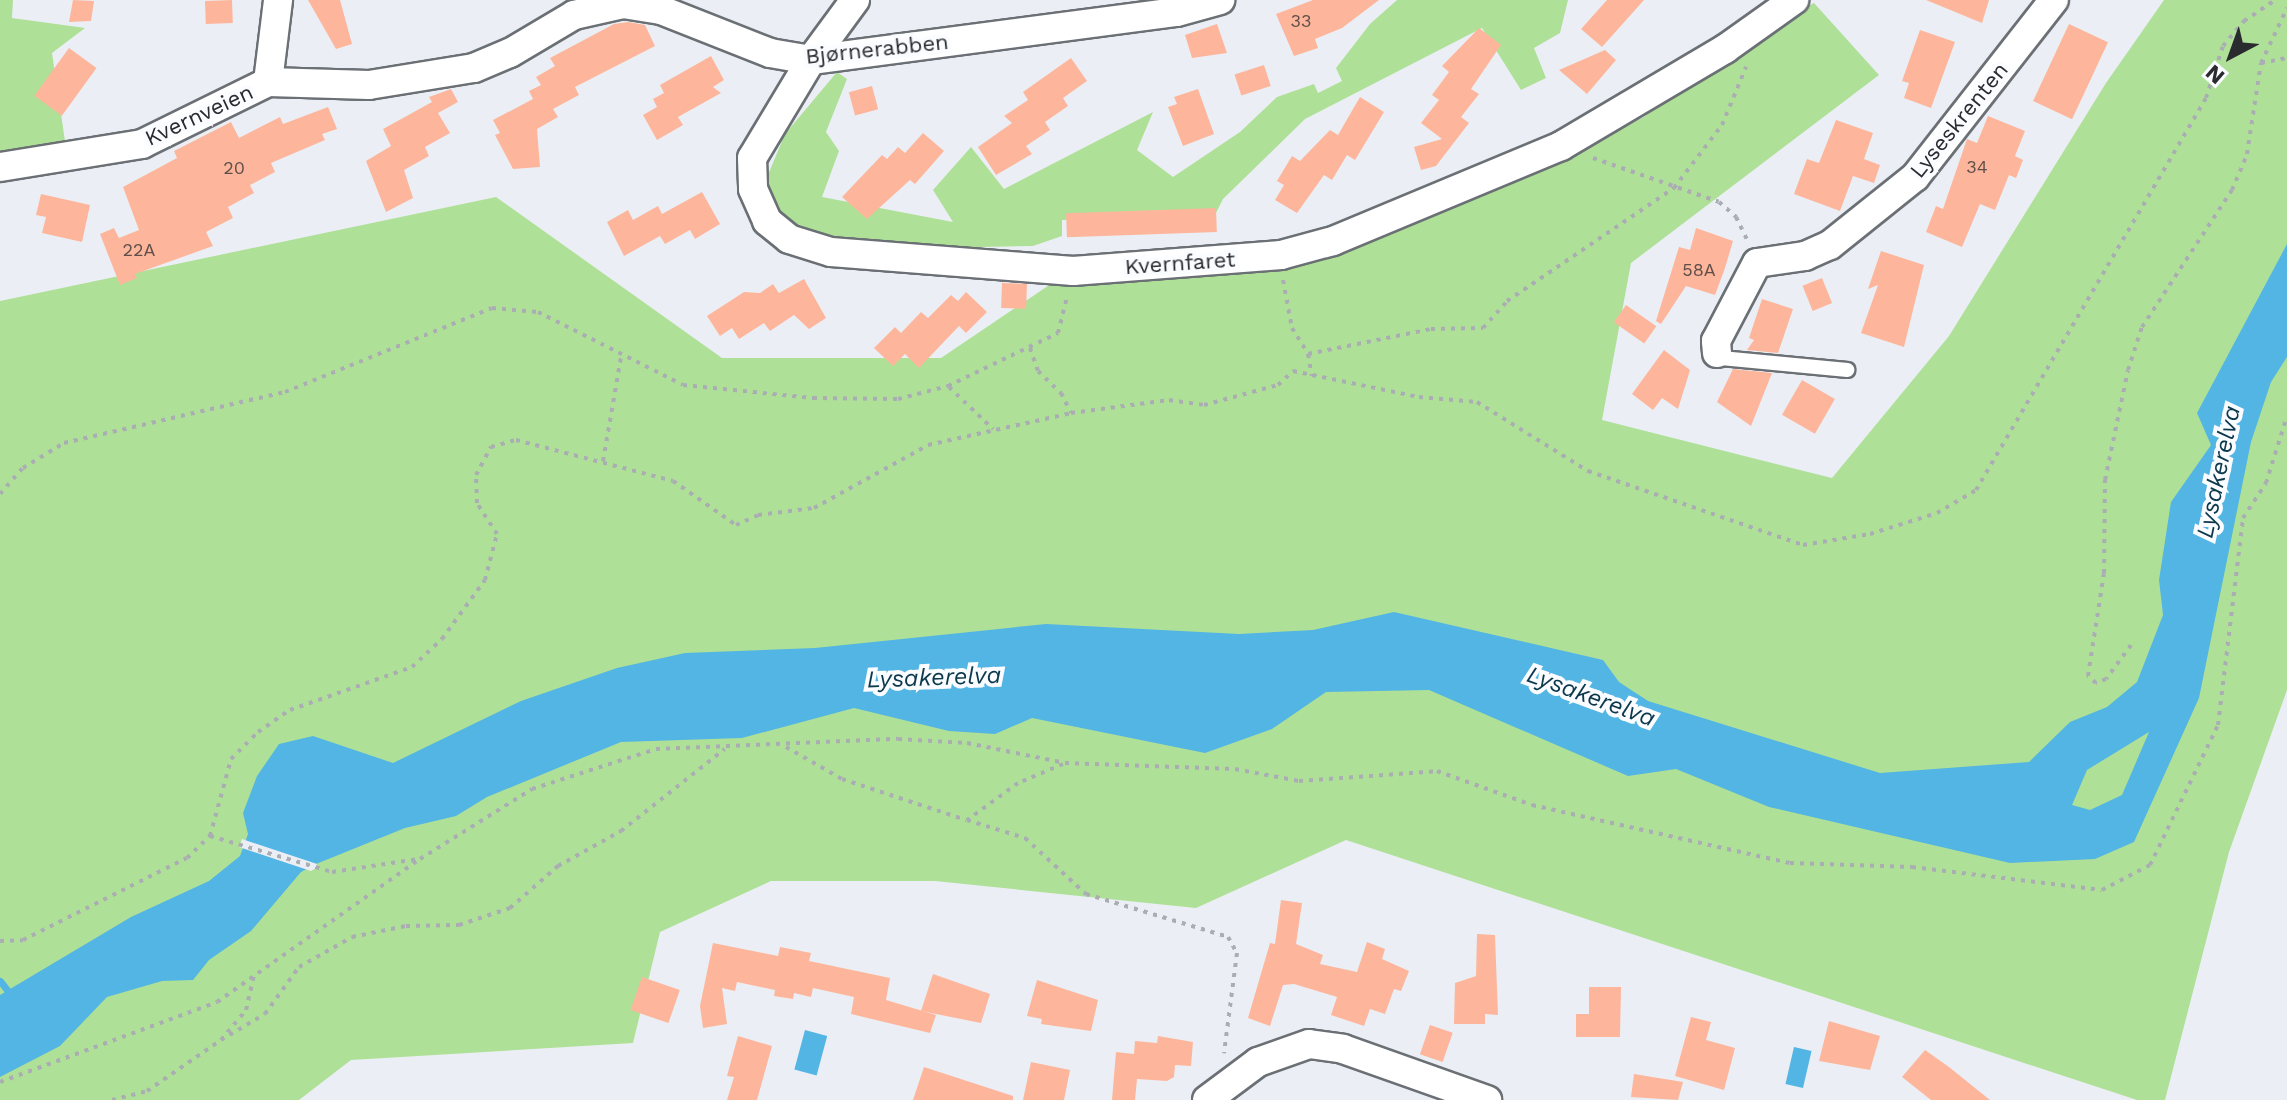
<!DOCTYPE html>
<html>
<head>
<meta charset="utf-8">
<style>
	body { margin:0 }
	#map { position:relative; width:2287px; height:1100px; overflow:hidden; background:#ebeff5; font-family:"Work Sans",sans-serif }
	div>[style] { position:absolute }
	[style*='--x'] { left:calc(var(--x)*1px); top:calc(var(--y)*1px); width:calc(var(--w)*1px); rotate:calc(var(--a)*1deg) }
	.green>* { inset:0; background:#afe097 }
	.water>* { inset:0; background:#53b5e3; transform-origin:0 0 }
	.pier>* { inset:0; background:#ebeff5 }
	.stream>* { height:7px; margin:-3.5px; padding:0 3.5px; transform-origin:3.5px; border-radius:3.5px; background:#53b5e3 }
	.building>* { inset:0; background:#fdb69b; transform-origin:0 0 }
	.path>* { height:4px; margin-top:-2px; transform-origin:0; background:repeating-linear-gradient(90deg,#aaadb2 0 4px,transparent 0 10px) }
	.roads { filter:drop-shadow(2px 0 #6b7075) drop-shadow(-2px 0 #6b7075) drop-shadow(0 2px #6b7075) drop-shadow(0 -2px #6b7075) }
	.lane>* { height:14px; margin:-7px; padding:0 7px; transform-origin:7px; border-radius:7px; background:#fff }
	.street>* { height:28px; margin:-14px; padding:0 14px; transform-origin:14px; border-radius:14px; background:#fff }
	span { translate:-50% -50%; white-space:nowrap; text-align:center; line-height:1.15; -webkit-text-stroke:8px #fafcff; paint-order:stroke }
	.number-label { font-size:18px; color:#5f4e49 }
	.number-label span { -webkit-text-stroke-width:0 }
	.street-label { font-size:22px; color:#2a2b2e }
	.water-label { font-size:24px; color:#0b384b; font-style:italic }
	.north { position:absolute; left:2191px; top:16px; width:80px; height:80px; -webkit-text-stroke:6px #fafcff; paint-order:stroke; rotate:221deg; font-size:22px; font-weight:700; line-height:32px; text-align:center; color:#2a2b2e }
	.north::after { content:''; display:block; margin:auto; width:28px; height:36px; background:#2a2b2e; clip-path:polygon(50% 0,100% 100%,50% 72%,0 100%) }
</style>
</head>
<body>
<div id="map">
	<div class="green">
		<div style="clip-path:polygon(0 0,13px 0,12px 18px,85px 28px,52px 53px,65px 141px,0 151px)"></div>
		<div style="clip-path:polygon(1397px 0,1568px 0,1560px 33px,1534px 48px,1546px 78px,1521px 90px,1482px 28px,1305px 119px,1223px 199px,1215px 215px,1062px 220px,1062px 236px,1033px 246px,930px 248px,828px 236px,781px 218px,760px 194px,785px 134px,837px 72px,847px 79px,826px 132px,839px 151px,822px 197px,953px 222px,933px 190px,971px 147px,1004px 189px,1153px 112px,1137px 150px,1173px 177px,1240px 132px,1277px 97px,1314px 84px,1318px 93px,1342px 81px,1336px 68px,1370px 24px)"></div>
		<div style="clip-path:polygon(2164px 0,2287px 0,2287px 690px,2229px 852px,2165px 1100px,2137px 1100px,1346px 840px,1196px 908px,935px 881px,771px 881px,660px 932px,633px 1043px,351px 1060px,299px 1100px,0 1100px,0 301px,496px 197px,722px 358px,941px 358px,1067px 273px,1342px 248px,1495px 188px,1644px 117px,1725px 49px,1814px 3px,1879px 75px,1631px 263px,1602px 420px,1832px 478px,1949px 336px,2106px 83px)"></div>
	</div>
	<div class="water">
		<div style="clip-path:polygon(evenodd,2287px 244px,2287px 357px,2271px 382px,2251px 442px,2199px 698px,2134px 842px,2095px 859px,2010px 863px,1769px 807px,1676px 769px,1628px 776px,1429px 690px,1326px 692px,1272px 729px,1205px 753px,1032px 718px,995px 734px,949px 731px,854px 708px,742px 738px,621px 742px,487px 797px,456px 816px,405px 828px,316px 864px,301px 872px,251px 931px,209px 960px,193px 980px,162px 981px,107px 997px,60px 1046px,0 1077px,0 995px,131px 917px,209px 881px,240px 856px,248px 834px,243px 813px,257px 776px,279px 744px,313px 736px,393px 763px,521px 701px,617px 668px,685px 653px,815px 648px,1046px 624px,1239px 634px,1313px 630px,1394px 612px,1603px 660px,1619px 682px,1648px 701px,1880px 773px,2029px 762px,2070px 722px,2107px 707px,2137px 682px,2163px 615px,2159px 580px,2171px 502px,2211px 445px,2197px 413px,2287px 244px,2149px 732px,2122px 795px,2090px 810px,2072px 805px,2087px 770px,2149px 732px)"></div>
		<div style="left:805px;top:1030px;width:23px;height:41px;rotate:15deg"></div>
		<div style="left:1794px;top:1047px;width:18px;height:38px;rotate:13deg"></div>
	</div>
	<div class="pier">
		<div style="clip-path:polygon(242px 839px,317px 864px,316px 868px,311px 871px,239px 847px)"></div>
	</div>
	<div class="stream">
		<div style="--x:0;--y:981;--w:18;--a:52"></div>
	</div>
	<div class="building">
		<div style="clip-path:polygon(73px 0,94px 1px,91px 21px,69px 22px)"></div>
		<div style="left:232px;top:0;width:23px;height:27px;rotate:88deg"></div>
		<div style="clip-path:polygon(308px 0,340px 0,352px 44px,336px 49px)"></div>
		<div style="clip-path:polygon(1313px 0,1379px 0,1342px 28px,1315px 39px,1318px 48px,1294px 56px,1276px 14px)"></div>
		<div style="clip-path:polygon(1607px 0,1644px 0,1602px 47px,1581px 29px)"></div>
		<div style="clip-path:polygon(1926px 0,1989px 0,1982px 23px)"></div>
		<div style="clip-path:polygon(628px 22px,645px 25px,655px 46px,575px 87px,579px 95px,553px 109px,558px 117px,537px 129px,540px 167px,513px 169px,495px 135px,500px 133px,493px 120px,533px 99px,529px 91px,541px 85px,536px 77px,555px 66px,550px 58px,614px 24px)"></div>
		<div style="clip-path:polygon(1217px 24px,1227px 53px,1192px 58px,1185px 35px)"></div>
		<div style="left:2069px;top:24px;width:43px;height:85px;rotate:25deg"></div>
		<div style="clip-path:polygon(1479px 28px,1501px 45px,1471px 89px,1479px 94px,1461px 117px,1469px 123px,1436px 166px,1421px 170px,1414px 147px,1442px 139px,1421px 123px,1439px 100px,1432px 95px,1449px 72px,1442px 66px)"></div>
		<div style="clip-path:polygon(1920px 30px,1955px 42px,1931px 108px,1904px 98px,1909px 83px,1902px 81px)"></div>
		<div style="left:69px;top:48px;width:34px;height:59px;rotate:36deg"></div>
		<div style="clip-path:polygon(1605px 50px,1616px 60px,1587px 94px,1559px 70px)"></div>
		<div style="clip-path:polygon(711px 56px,724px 80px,713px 87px,721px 93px,678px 117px,683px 125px,657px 140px,643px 115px,657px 107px,653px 99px,664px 93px,660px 85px)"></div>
		<div style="clip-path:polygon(1071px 58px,1087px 81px,1063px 98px,1068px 106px,1045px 122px,1050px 130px,1026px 146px,1032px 154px,996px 175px,978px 147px,1012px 123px,1004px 116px,1028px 100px,1023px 92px)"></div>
		<div style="left:1264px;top:65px;width:22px;height:31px;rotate:72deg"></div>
		<div style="left:872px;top:86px;width:24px;height:24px;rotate:75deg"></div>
		<div style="clip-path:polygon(451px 89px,458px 102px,438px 113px,450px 133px,425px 147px,429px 156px,404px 170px,413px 198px,386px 212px,366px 161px,391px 146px,383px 129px,432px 102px,429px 97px)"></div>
		<div style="clip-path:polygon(1198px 89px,1214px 134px,1183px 146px,1168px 107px,1177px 104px,1174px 97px)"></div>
		<div style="clip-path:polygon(1360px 97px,1384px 112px,1355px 160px,1347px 155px,1332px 180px,1324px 175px,1297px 213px,1275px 200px,1284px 185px,1277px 181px,1292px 156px,1300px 161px,1330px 130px,1338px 135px)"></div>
		<div style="clip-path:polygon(328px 107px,337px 129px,322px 134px,325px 140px,271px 163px,275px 172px,250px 185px,254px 193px,228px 207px,233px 218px,206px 232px,213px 246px,135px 274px,137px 278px,120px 285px,100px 234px,114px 228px,119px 238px,139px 230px,123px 187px,177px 158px,174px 151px,231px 122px,239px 138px,280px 117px,283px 124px)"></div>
		<div style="clip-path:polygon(1988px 116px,2025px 131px,2015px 156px,2023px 160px,2016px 178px,2009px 175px,1995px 210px,1980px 204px,1962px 247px,1926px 232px,1936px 206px,1943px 209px,1967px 139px,1977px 143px)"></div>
		<div style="clip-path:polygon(1836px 120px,1873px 133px,1864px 159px,1880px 165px,1874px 183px,1853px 176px,1840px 211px,1794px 194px,1807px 159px,1819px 163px)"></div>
		<div style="clip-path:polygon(923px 133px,944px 151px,915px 184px,910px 180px,867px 219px,842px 197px,882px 155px,887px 159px,898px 147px,905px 153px)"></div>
		<div style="clip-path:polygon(702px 192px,720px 224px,695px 239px,690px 230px,665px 244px,660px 236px,624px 256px,607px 222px,628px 210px,633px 220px,658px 206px,662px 214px)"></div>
		<div style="clip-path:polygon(41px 194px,90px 205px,82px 242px,42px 233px,46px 217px,36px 215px)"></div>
		<div style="left:1216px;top:208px;width:24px;height:150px;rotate:88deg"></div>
		<div style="clip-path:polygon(1696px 228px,1733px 241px,1725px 268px,1715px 295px,1686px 286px,1661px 324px,1656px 321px,1679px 247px,1690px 250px)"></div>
		<div style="clip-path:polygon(1881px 251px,1924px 265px,1904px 347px,1861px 333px,1878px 285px,1868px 289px)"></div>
		<div style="left:1822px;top:278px;width:27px;height:21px;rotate:68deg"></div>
		<div style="clip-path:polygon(804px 279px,826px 318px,809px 329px,794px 315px,770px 331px,764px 323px,739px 339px,732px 328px,720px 336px,707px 316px,744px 292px,760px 293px,773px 284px,779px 293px)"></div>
		<div style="left:1002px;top:283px;width:25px;height:25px;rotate:2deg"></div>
		<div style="clip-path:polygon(966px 292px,987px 312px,966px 333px,959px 326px,919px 368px,905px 354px,893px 366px,874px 348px,895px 327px,901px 333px,921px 312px,928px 318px,951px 295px,958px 301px)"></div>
		<div style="clip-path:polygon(1762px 299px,1793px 309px,1778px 353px,1747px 350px,1754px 340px,1749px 338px)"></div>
		<div style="left:1626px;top:305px;width:37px;height:21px;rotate:35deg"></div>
		<div style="clip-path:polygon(1664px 350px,1690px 370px,1678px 409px,1662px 398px,1653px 410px,1632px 394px)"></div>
		<div style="clip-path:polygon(1733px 369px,1772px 373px,1751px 426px,1717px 402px)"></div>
		<div style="left:1802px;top:380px;width:38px;height:40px;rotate:30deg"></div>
		<div style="clip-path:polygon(1281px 900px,1302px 903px,1296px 944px,1323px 955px,1320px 964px,1357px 972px,1367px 942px,1385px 949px,1382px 959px,1409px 971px,1401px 991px,1394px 989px,1385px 1014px,1370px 1009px,1364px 1026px,1331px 1015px,1337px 997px,1294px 984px,1283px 985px,1270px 1026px,1248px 1018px,1270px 943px,1275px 944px)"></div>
		<div style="clip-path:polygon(1477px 934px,1495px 935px,1498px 1015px,1485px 1014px,1485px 1024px,1454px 1024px,1455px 983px,1476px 976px)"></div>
		<div style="clip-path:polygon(713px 943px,778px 956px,780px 947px,811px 953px,809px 961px,890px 978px,886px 1000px,936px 1015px,930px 1033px,851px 1014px,854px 997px,813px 988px,811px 997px,794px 993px,793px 999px,774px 996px,775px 990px,737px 982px,735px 991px,722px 988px,727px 1024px,703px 1028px,700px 1006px)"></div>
		<div style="clip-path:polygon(933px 974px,990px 994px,981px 1023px,921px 1011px)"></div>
		<div style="left:642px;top:977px;width:40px;height:35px;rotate:19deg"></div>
		<div style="clip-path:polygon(1037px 980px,1098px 1000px,1091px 1031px,1041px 1024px,1042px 1019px,1027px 1016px)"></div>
		<div style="clip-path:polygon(1589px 987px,1621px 987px,1620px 1037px,1576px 1037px,1576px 1014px,1589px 1014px)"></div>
		<div style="clip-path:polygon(1691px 1017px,1711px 1022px,1706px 1040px,1735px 1048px,1724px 1090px,1675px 1076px)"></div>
		<div style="clip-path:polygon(1829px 1021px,1880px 1036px,1870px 1070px,1819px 1061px)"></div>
		<div style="left:1430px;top:1025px;width:24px;height:31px;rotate:19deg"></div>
		<div style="clip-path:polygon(738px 1036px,772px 1046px,757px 1100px,727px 1100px,734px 1077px,727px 1076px)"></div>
		<div style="clip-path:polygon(1158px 1036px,1193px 1042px,1191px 1066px,1175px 1065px,1174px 1077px,1167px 1081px,1137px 1079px,1135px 1100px,1112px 1100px,1116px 1052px,1134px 1054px,1135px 1041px,1157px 1043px)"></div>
		<div style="clip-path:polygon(1925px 1050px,1949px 1067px,1990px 1100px,1931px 1100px,1902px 1077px)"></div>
		<div style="clip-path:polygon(1031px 1062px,1070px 1070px,1064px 1100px,1023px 1100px)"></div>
		<div style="clip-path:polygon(924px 1067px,1013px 1096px,1013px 1100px,913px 1100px)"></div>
		<div style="clip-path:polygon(1634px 1074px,1683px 1082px,1678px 1100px,1631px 1097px)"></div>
	</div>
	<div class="path">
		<div style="--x:2261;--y:63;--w:26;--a:-11"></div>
		<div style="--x:1593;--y:158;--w:133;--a:19.2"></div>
		<div style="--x:1719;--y:202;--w:23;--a:41"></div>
		<div style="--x:1736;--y:217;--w:28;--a:64"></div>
		<div style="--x:1283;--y:280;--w:49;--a:79.4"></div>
		<div style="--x:1292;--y:328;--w:31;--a:58"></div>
		<div style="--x:1308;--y:354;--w:22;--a:80"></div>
		<div style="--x:1030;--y:348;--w:24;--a:71"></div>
		<div style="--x:1038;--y:371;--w:32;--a:44"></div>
		<div style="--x:1061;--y:393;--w:22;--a:63"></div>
		<div style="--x:1308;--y:354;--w:126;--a:-11.5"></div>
		<div style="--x:1431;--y:329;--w:52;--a:-1.1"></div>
		<div style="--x:1483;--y:328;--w:36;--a:-48"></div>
		<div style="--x:1507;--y:301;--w:202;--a:-34.1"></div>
		<div style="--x:1674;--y:188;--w:79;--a:-52.7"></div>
		<div style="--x:1722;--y:125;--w:63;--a:-67.5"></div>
		<div style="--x:949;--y:387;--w:61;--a:43.7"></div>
		<div style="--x:603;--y:461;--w:106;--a:-80.2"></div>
		<div style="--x:0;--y:494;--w:35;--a:-49"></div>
		<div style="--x:23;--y:468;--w:48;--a:-31.4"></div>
		<div style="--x:64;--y:443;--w:227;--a:-13"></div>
		<div style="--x:285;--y:392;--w:223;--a:-22.1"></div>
		<div style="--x:492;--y:308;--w:46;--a:5"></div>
		<div style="--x:538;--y:312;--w:162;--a:26.7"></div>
		<div style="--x:683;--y:385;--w:131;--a:5.7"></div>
		<div style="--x:813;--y:398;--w:85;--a:0.7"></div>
		<div style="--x:898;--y:399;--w:52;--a:-14.6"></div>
		<div style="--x:948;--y:386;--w:122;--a:-25.7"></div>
		<div style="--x:1058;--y:333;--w:38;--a:-76"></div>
		<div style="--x:2131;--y:645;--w:42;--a:126.3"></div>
		<div style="--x:2106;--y:679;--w:11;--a:158"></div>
		<div style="--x:2096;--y:683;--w:11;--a:-139"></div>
		<div style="--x:2088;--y:676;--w:104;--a:-81.2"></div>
		<div style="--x:2104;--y:573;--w:93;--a:-89.4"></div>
		<div style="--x:2105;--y:480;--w:112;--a:-78.2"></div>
		<div style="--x:2128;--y:370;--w:45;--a:-72"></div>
		<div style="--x:2142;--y:327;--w:164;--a:-56.7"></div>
		<div style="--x:2232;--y:190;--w:39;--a:-67"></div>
		<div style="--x:2247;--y:154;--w:92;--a:-81.3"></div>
		<div style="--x:2261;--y:63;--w:61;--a:-64.7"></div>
		<div style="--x:786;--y:747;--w:64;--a:29.7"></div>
		<div style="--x:842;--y:779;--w:131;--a:18.3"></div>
		<div style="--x:1063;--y:764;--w:49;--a:157.1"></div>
		<div style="--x:1018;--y:783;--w:63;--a:144"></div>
		<div style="--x:967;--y:820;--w:61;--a:17.2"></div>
		<div style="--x:1025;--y:838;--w:83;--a:42.6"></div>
		<div style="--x:1086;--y:894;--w:148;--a:16.8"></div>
		<div style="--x:1228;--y:937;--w:18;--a:61"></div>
		<div style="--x:1237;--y:953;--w:101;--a:97.4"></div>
		<div style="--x:210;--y:836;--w:127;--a:16.4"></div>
		<div style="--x:332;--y:872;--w:87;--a:-8.6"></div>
		<div style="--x:0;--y:941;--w:23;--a:-2"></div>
		<div style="--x:23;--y:940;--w:183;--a:-26.6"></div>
		<div style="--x:187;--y:858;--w:32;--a:-44"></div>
		<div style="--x:210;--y:836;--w:80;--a:-74.7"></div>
		<div style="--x:231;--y:759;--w:38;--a:-45"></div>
		<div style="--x:258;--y:732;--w:39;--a:-35"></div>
		<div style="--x:290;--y:710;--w:129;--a:-19.4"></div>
		<div style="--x:412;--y:667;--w:41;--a:-43"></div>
		<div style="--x:442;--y:639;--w:73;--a:-53.9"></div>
		<div style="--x:485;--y:580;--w:48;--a:-75.4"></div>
		<div style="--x:497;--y:534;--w:37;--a:-123"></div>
		<div style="--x:477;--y:503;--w:28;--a:-92"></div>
		<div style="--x:476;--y:475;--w:32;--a:-62"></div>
		<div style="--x:491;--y:447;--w:26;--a:-16"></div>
		<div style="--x:516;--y:440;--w:162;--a:14.6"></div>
		<div style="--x:673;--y:481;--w:77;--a:34.9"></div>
		<div style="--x:736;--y:525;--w:24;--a:-24"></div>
		<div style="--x:758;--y:515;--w:56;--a:-7.1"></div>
		<div style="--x:814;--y:508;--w:130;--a:-28.9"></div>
		<div style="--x:928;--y:445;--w:147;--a:-12.6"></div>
		<div style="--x:1071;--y:413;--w:99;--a:-7.6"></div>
		<div style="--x:1169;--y:400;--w:35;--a:8"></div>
		<div style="--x:1204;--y:405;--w:77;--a:-15.1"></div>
		<div style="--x:1278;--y:385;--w:21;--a:-43"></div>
		<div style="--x:1293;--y:371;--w:129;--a:11.7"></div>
		<div style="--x:1419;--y:397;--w:58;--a:4.9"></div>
		<div style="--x:1477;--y:402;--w:131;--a:31.9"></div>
		<div style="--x:1588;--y:471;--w:227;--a:19"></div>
		<div style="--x:1803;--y:545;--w:68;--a:-9.3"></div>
		<div style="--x:1870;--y:534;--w:70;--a:-17.4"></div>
		<div style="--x:1937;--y:513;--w:45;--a:-30.5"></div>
		<div style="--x:1976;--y:490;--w:454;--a:-59.6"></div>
		<div style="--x:2206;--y:98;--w:55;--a:-71.9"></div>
		<div style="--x:2223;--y:46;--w:33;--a:-50"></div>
		<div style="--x:2244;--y:21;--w:37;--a:-34"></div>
		<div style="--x:221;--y:1040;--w:51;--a:-30.6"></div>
		<div style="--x:265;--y:1014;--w:58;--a:-54.1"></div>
		<div style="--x:299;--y:967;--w:61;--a:-29.5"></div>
		<div style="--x:352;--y:937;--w:55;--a:-11.5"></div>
		<div style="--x:406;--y:926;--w:53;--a:-1.1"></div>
		<div style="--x:459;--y:925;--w:54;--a:-18.4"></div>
		<div style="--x:510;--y:908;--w:64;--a:-41.2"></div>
		<div style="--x:558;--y:866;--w:72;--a:-29.1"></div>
		<div style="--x:621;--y:831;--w:132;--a:-38.3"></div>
		<div style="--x:0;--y:1082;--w:231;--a:-20.2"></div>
		<div style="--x:217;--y:1002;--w:248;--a:-35.2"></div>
		<div style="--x:420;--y:859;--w:132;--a:-32"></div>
		<div style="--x:532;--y:789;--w:130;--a:-17.9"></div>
		<div style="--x:656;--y:749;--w:242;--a:-2.4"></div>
		<div style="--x:898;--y:739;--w:69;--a:3.3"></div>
		<div style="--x:967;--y:743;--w:100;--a:11.5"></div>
		<div style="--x:1065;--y:763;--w:170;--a:2"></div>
		<div style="--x:1235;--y:769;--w:65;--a:10.6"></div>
		<div style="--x:1299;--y:781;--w:138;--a:-4.1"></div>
		<div style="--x:1437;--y:771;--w:101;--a:19.7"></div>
		<div style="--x:1532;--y:805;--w:264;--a:12.7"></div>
		<div style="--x:1790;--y:863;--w:122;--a:1.9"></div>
		<div style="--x:1912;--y:867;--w:191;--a:6.9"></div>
		<div style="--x:2102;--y:890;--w:54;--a:-27.5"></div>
		<div style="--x:2150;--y:865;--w:156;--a:-64.1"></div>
		<div style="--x:2218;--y:725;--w:209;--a:-83.1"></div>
		<div style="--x:2243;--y:518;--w:42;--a:-56.7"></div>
		<div style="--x:2266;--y:483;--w:70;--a:-72.6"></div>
		<div style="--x:112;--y:1100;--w:36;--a:-14"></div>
		<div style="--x:147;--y:1091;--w:90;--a:-34.6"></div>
		<div style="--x:221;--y:1040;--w:39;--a:-50"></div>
		<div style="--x:246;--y:1010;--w:36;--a:-77"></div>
	</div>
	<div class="roads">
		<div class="lane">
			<div style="--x:1717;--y:353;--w:6;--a:51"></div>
			<div style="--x:1721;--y:358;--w:127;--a:5.4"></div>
		</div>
		<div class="street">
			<div style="--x:855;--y:0;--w:74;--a:126.3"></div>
			<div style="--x:811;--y:60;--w:114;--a:121"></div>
			<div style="--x:752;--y:158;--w:31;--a:88"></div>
			<div style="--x:753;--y:189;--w:35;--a:66"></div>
			<div style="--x:767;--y:221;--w:28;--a:39"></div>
			<div style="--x:789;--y:239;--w:44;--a:17.2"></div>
			<div style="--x:831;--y:252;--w:243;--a:4.5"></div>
			<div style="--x:1073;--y:271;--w:209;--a:-4.4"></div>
			<div style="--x:1281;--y:255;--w:54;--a:-15.1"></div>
			<div style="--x:1333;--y:241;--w:247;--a:-22.6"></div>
			<div style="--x:1561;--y:146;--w:191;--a:-30.6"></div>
			<div style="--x:1725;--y:49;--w:85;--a:-35.4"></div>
			<div style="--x:268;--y:82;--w:101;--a:1.7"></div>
			<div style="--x:369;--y:85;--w:106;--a:-9.2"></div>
			<div style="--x:474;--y:68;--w:39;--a:-23"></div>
			<div style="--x:510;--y:53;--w:74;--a:-30.7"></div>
			<div style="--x:574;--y:15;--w:50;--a:-12.7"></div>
			<div style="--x:623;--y:4;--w:38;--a:9"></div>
			<div style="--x:661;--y:10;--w:117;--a:21.5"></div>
			<div style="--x:770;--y:53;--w:42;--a:9.7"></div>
			<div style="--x:811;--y:60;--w:369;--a:-7.5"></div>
			<div style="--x:1177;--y:12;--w:45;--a:-15.6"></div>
			<div style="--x:0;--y:167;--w:144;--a:-9.2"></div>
			<div style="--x:142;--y:144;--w:140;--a:-26.2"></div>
			<div style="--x:268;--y:82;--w:83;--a:-83"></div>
			<div style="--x:1717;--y:353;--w:12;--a:-95"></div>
			<div style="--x:1716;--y:341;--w:88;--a:-62.3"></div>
			<div style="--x:1757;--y:263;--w:49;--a:-8.3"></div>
			<div style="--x:1805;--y:256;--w:27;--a:-24"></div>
			<div style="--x:1830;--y:245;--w:109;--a:-38.7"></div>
			<div style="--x:1915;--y:177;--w:225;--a:-51.9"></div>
			<div style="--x:1207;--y:1100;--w:64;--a:-36.7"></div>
			<div style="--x:1258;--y:1062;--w:54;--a:-19.4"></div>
			<div style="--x:1309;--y:1044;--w:34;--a:8"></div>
			<div style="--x:1343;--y:1049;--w:153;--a:19.5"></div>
		</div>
	</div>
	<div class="number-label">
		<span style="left:1301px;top:21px">33</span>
		<span style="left:1977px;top:167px">34</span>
		<span style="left:234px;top:168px">20</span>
		<span style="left:139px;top:250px">22A</span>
		<span style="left:1699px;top:270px">58A</span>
	</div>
	<div class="street-label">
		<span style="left:877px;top:49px;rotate:-6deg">Bjørnerabben</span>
		<span style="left:199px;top:115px;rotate:-25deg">Kvernveien</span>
		<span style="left:1959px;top:120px;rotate:-51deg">Lyseskrenten</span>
		<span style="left:1180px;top:263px;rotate:-4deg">Kvernfaret</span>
	</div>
	<div class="water-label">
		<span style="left:2219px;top:472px;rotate:-78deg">Lysakerelva</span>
		<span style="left:934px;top:678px;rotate:-2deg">Lysakerelva</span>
		<span style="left:1591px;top:697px;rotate:20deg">Lysakerelva</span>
	</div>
	<div class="north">N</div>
</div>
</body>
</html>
